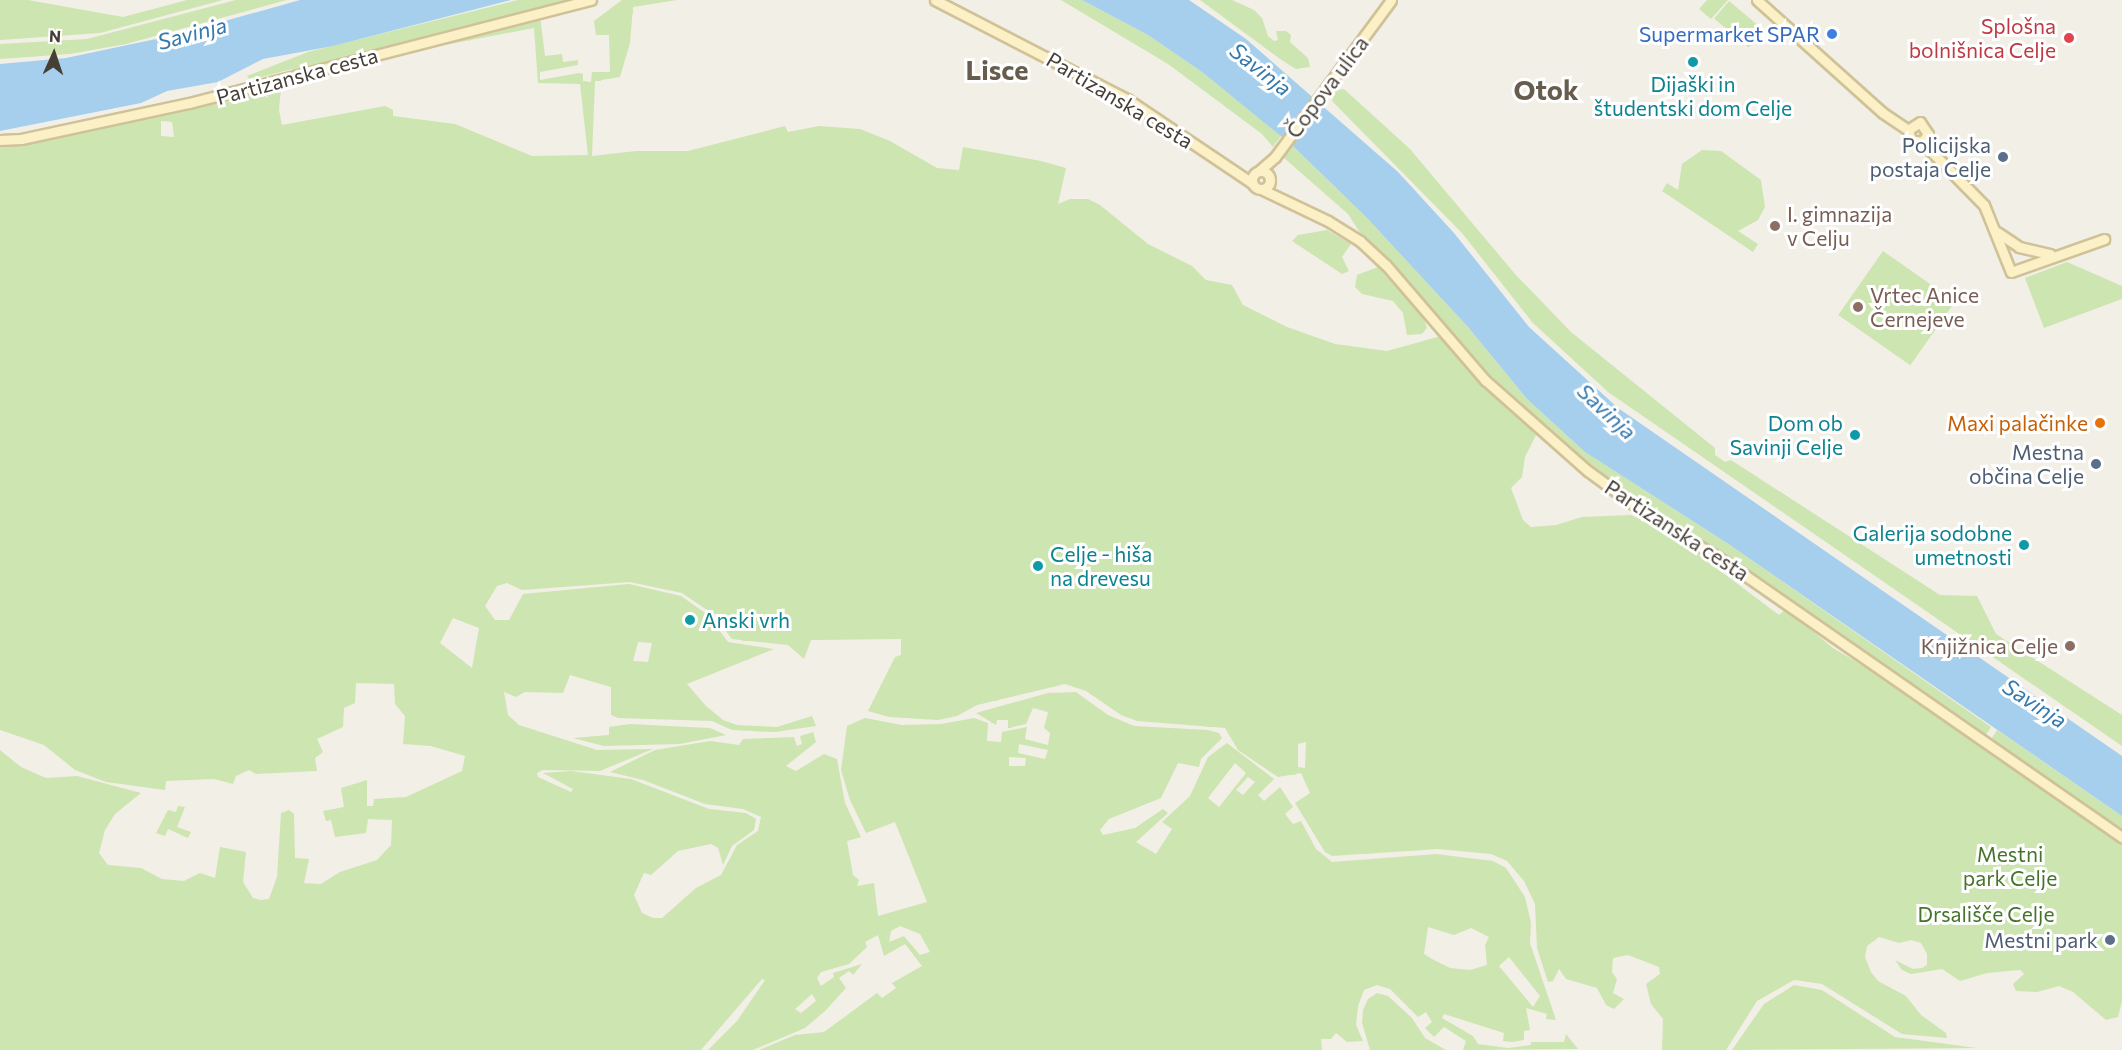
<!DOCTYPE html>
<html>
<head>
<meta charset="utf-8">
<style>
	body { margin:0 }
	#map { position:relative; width:2122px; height:1050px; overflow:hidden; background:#f2efe6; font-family:Commissioner,sans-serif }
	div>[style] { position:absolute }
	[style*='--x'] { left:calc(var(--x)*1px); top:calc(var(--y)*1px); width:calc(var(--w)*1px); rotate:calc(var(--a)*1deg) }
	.green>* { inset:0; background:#cde5b1; transform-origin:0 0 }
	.water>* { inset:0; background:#a5cfed }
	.roads { filter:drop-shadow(2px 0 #d0c298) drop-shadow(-2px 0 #d0c298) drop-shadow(0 2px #d0c298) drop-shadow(0 -2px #d0c298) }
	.secondary>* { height:9px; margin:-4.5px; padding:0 4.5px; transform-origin:4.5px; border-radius:4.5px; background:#fcf0c7 }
	.secondary>.ring { margin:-4.5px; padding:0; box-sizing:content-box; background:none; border:9px solid #fcf0c7; border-radius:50% }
	.dots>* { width:16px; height:16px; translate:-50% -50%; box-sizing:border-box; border:3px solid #fff; border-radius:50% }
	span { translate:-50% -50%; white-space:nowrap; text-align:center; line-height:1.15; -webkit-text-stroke:6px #fff; paint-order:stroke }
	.health-label { font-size:21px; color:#be3a42 }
	.right { translate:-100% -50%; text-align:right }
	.shop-label { font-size:21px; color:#366cbe }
	.street-label { font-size:21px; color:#453f36 }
	.culture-label { font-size:21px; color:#0d838f }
	.left { translate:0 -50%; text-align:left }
	.service-label { font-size:21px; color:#4e5e75 }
	.education-label { font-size:21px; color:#785e54 }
	.food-label { font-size:21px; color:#c56008 }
	.park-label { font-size:21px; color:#47742c }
	.water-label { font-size:22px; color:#3478ac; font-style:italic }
	.district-label { font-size:27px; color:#675d4e; font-weight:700 }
	.north { position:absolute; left:24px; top:24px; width:60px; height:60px; -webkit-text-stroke:4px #fff; paint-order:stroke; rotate:3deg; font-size:16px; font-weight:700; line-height:24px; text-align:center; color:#453f36 }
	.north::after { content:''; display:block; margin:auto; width:21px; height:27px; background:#453f36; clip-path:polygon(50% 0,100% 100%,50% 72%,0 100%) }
</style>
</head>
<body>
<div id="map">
	<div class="green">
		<div style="clip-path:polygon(0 0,28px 0,123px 17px,187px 0,223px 0,100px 33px,0 40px)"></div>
		<div style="clip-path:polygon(236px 0,287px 0,126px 44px,70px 54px,0 59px,0 44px,87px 39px)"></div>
		<div style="clip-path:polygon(518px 0,575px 0,294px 72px,292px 69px,546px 2px,250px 80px,247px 76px,308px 52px)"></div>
		<div style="clip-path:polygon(evenodd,622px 0,677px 0,633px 7px,630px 43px,620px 77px,595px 81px,592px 156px,636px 151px,688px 151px,785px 126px,788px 132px,819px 126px,860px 129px,890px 141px,937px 168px,959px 170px,963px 147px,1041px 161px,1066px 168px,1058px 204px,1070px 199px,1088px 199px,1100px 205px,1148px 244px,1192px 266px,1206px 280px,1232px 285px,1243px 305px,1287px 327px,1335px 344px,1387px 351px,1441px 336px,1482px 383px,1536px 435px,1525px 457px,1522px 477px,1511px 488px,1523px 520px,1531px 527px,1556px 525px,1582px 517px,1631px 515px,1671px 534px,1779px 615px,1786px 609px,1833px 648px,1877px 674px,2122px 842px,2122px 1001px,2118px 1017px,2106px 1020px,2073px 992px,2059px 986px,2037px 992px,2016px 991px,2013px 984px,2024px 974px,2020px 970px,1987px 973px,1960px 981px,1942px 969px,1911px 974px,1902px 970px,1895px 960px,1913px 969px,1922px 968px,1927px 965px,1927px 954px,1921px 943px,1911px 940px,1899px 943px,1879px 937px,1867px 946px,1865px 957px,1871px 972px,1878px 981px,1906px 996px,1921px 1015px,1946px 1033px,1947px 1038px,1902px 1034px,1822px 984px,1794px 980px,1757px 1001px,1726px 1050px,1662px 1050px,1663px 1019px,1651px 1004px,1646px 984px,1660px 974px,1659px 967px,1628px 955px,1613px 958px,1612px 972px,1617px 979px,1613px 993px,1624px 999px,1614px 1009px,1606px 1005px,1597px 988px,1566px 979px,1559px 969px,1553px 981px,1548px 982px,1537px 948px,1535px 904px,1524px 881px,1507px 861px,1491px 854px,1438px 849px,1332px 856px,1325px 852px,1295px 803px,1310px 793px,1301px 773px,1278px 777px,1238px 750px,1225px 728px,1137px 721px,1121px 715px,1086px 691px,1065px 684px,977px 705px,957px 716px,938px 720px,889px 717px,868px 711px,895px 657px,901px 655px,901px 639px,811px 640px,804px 659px,788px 645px,732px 639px,713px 614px,682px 593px,630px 582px,522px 590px,507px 583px,497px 586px,485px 606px,495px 620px,509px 620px,523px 594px,629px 584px,681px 596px,708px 615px,728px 642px,774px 649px,687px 684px,706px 706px,723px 720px,737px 725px,777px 727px,812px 716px,816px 726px,775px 732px,732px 730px,712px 721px,618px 718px,611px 715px,611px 687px,570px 675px,563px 693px,525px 692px,516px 697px,504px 692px,508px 715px,519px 725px,597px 750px,653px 749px,600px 771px,543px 770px,537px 773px,538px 777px,571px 792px,573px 789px,543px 773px,571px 771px,631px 779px,709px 809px,746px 813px,756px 819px,754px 830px,732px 846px,723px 865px,718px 848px,711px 844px,678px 851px,651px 875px,644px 873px,634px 895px,642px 913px,653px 918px,662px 918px,696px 888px,721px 875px,737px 845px,758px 831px,761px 817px,743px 809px,705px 804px,643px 780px,610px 772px,655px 750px,710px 741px,739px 745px,743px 739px,794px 737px,797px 746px,802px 744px,800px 736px,813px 732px,816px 742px,786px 766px,796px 771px,824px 754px,837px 759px,845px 803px,861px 837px,847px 841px,853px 875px,859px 880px,857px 886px,874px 883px,878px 916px,927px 902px,895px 822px,866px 833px,850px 800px,841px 770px,847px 726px,865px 718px,902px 725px,941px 724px,974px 718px,988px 723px,987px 741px,1001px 742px,1002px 732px,1027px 727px,1025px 739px,1048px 745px,1050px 733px,1044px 728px,1048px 712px,1033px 708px,1026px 724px,1008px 728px,1008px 720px,997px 720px,996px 725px,976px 713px,1048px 693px,1076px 692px,1108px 715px,1134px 726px,1208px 730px,1219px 733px,1222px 738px,1201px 759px,1199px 767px,1178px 763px,1161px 798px,1109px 819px,1100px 830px,1103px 835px,1135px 828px,1163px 809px,1168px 813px,1136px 842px,1156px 854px,1172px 829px,1162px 822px,1190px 796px,1208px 757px,1227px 743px,1274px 779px,1258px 795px,1264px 801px,1280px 787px,1293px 807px,1285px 814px,1293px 824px,1301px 821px,1316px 849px,1332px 862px,1436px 854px,1493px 861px,1506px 868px,1525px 897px,1531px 923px,1530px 943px,1556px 1020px,1546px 1019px,1547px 1014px,1526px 1008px,1530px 1030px,1524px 1031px,1524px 1040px,1512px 1042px,1503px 1041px,1504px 1033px,1444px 1014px,1442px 1018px,1473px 1036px,1478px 1044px,1508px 1048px,1531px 1045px,1531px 1042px,1564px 1042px,1566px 1034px,1578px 1049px,1463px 1050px,1466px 1041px,1444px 1027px,1434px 1037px,1425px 1028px,1432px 1022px,1426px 1012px,1418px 1017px,1390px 989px,1377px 985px,1364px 990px,1358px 1006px,1356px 1025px,1363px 1041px,1347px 1042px,1336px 1033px,1331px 1039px,1321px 1039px,1322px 1050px,759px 1050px,795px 1035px,824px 1032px,877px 993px,882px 998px,896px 988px,892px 983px,922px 966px,905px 944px,884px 956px,878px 935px,865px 942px,867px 947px,849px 964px,821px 972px,817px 978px,821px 986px,834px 977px,833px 973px,862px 964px,853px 975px,849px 971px,839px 978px,846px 988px,825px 1011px,805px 1028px,753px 1050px,708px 1050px,737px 1021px,765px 980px,762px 979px,701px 1050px,0 1050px,0 750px,21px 767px,46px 778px,77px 776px,141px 793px,115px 814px,105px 830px,99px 853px,108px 865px,141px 868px,162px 879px,184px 881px,200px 873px,215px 878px,220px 847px,246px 852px,243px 882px,253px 898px,261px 900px,269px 899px,277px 877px,281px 813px,289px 810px,294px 814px,295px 858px,309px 859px,304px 883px,321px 884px,340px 872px,377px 860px,391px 845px,392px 820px,368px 819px,366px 833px,335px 837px,331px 820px,326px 821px,323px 811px,344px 807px,341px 788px,367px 780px,367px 806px,373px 806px,374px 799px,406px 797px,462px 771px,465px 756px,431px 746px,403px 744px,405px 716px,395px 704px,394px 684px,356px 683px,355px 703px,344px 708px,343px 727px,317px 739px,323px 752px,315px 758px,317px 771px,256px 774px,249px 770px,236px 776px,233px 784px,214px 779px,166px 781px,165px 790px,106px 782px,75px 770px,44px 745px,0 730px,0 143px,274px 84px,281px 87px,279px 110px,282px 125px,385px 106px,393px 110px,393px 116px,455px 124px,532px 156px,588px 155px,580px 84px,538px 83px,534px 28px,434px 47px,433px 44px,540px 16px,545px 56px,562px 54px,563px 62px,578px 60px,578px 65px,540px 72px,540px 80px,579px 73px,583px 74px,583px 81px,591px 82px,592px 72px,610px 72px,609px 35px,596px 35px,594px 21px,622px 0,161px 121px,172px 122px,174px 137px,161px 136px,161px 121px,622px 0,453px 618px,479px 628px,472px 668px,440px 643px,453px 618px,622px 0,638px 642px,652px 643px,648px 662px,633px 661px,638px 642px,622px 0,1306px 742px,1305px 768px,1298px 767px,1298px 744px,1306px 742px,622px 0,1019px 744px,1048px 750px,1045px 759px,1018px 753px,1019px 744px,622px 0,1009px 757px,1026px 758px,1025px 766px,1009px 766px,1009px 757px,622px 0,1235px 763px,1246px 773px,1219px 807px,1208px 798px,1235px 763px,622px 0,1248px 777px,1255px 782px,1243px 795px,1236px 790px,1248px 777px,622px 0,900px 926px,920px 934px,930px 952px,920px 955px,904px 936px,889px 942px,891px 931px,900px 926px,622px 0,1428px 927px,1454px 935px,1471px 928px,1489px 937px,1485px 945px,1487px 965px,1470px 970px,1450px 968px,1432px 959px,1424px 954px,1428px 927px,622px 0,1509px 957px,1540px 996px,1533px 1007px,1499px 966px,1509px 957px,622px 0,812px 994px,816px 1001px,801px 1013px,795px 1009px,812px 994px)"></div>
		<div style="clip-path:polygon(1061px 0,1082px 0,1148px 35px,1202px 72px,1281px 136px,1273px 147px,1262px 134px,1168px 64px)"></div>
		<div style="clip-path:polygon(1200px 0,1232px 0,1254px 10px,1262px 18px,1268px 36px,1274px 41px,1278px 40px,1276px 31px,1286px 31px,1291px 35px,1290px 42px,1308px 58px,1310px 67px,1296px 69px,1283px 61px)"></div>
		<div style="clip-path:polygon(1707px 0,1728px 0,1711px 19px,1699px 9px)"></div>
		<div style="left:1729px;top:1px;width:45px;height:23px;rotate:40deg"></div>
		<div style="clip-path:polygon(1344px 89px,1410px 149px,1515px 274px,1571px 332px,1715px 448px,1715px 455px,1725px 462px,1731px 460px,1940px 595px,1977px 596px,1996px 634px,2122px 715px,2122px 746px,1608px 392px,1532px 322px,1462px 233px,1332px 101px,1335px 90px)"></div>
		<div style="clip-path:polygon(1293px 146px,1367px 218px,1468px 327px,1527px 399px,1585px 452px,1727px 543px,1991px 727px,1986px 735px,1582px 460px,1487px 377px,1364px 239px,1348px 214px,1283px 157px)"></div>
		<div style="clip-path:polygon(1702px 150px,1721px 151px,1761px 180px,1765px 207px,1758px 220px,1738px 231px,1758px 244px,1753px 252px,1662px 191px,1667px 183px,1678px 190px,1682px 164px)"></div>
		<div style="clip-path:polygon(1327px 230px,1351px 244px,1342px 257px,1349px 271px,1342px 274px,1292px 241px,1298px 235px)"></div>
		<div style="left:1883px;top:251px;width:88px;height:78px;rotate:35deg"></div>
		<div style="clip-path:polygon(2067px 262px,2122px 286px,2122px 299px,2044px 328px,2025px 278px)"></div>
		<div style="clip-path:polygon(1378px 267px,1424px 319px,1427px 328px,1422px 334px,1407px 335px,1403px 313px,1393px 301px,1362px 294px,1355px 287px,1357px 275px)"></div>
		<div style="clip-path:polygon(630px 724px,710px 728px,726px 735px,680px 744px,604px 746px,573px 738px,609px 735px,609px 727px)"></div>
		<div style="clip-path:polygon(1997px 730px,2122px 816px,2122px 832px,1997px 746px,1992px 738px)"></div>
		<div style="clip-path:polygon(178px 806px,185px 807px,177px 827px,191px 832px,188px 838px,168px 829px,165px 836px,156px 833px,168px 810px,176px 812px)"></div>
		<div style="clip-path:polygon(1794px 985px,1822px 990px,1895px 1037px,1977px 1048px,1732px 1050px,1764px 1004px)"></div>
		<div style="clip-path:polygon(1377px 993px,1388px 996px,1412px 1018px,1425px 1038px,1446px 1050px,1370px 1050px,1362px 1023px,1363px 1010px,1368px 999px)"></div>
	</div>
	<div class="water">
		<div style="clip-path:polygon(300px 0,511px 0,333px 46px,263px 59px,218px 82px,167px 91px,141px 103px,0 131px,0 64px,66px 58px,175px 35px)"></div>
		<div style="clip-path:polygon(1082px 0,1189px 0,1246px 39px,1398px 172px,1454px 233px,1529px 327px,1618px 408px,2122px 756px,2122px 816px,1727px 543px,1585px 452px,1527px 399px,1468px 327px,1367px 218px,1293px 146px,1202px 72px,1148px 35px)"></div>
	</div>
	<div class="roads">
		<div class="secondary">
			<div style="--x:935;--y:0;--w:216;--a:27.3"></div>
			<div style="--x:1127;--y:99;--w:151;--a:33.9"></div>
			<div style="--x:1757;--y:0;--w:169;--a:41.9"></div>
			<div style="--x:1883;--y:113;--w:30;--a:34"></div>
			<div style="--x:1908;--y:130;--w:10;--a:73"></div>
			<div style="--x:1911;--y:140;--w:11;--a:10"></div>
			<div style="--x:1922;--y:142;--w:10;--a:-53"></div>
			<div style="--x:1928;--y:134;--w:14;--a:-124"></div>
			<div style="--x:1920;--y:122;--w:14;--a:146"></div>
			<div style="--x:0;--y:140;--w:21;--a:-3"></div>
			<div style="--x:21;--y:139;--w:172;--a:-12.1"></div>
			<div style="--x:189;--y:103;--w:415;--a:-14.4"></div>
			<div style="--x:1922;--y:142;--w:88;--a:45.5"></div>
			<div style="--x:1984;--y:205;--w:72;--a:68.1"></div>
			<div style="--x:2011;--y:272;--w:99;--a:-19.5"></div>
			<div class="ring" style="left:1252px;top:171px;width:9px;height:9px"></div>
			<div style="--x:1259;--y:171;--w:21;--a:-41"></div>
			<div style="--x:1275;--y:157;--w:195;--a:-53.5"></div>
			<div style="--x:1261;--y:189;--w:74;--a:25.5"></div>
			<div style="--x:1328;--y:221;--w:38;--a:32"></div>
			<div style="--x:1360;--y:241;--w:35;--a:43"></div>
			<div style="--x:1386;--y:265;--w:152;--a:49.3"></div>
			<div style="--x:1485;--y:380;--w:137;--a:41.5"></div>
			<div style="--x:1588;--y:471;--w:69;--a:36.2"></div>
			<div style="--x:1644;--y:512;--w:100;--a:31.5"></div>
			<div style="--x:1729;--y:564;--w:479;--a:34.8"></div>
			<div style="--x:1997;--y:232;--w:27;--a:34"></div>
			<div style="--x:2019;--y:247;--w:32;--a:13"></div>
		</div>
	</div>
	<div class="dots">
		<div style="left:1832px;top:34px;background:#3f7fe0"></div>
		<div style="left:2069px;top:38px;background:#e0444e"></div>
		<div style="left:1693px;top:62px;background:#0f9aa8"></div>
		<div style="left:2003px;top:157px;background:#5c6f8a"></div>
		<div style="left:1775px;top:226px;background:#8d6e63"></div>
		<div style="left:1858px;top:307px;background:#8d6e63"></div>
		<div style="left:2100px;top:423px;background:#e8710a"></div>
		<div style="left:1855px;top:435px;background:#0f9aa8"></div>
		<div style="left:2096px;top:464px;background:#5c6f8a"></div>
		<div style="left:2024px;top:545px;background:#0f9aa8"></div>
		<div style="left:1038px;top:566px;background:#0f9aa8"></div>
		<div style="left:690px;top:620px;background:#0f9aa8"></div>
		<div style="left:2070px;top:646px;background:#8d6e63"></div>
		<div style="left:2110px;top:940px;background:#5c6f8a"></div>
	</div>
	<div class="health-label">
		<span class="right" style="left:2056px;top:38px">Splošna<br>bolnišnica Celje</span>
	</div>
	<div class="shop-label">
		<span class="right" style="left:1820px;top:34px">Supermarket SPAR</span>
	</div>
	<div class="street-label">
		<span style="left:297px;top:76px;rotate:-15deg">Partizanska cesta</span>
		<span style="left:1327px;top:87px;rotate:-53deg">Čopova ulica</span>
		<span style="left:1120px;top:100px;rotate:31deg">Partizanska cesta</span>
		<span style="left:1677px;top:530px;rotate:33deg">Partizanska cesta</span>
	</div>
	<div class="culture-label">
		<span style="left:1693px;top:96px">Dijaški in<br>študentski dom Celje</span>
		<span class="right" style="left:1843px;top:435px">Dom ob<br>Savinji Celje</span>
		<span class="right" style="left:2012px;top:545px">Galerija sodobne<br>umetnosti</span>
		<span class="left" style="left:1050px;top:566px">Celje - hiša<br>na drevesu</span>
		<span class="left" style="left:702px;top:620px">Anski vrh</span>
	</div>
	<div class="service-label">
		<span class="right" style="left:1991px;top:157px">Policijska<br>postaja Celje</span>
		<span class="right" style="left:2084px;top:464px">Mestna<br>občina Celje</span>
		<span class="right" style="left:2098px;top:940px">Mestni park</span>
	</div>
	<div class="education-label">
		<span class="left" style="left:1787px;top:226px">I. gimnazija<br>v Celju</span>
		<span class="left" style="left:1870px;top:307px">Vrtec Anice<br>Černejeve</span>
		<span class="right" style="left:2058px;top:646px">Knjižnica Celje</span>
	</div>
	<div class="food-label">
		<span class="right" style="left:2088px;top:423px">Maxi palačinke</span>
	</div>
	<div class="park-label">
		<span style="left:2010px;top:866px">Mestni<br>park Celje</span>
		<span style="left:1986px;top:914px">Drsališče Celje</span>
	</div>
	<div class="water-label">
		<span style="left:192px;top:33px;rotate:-15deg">Savinja</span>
		<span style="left:1261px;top:69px;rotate:38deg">Savinja</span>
		<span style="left:1607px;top:411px;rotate:43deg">Savinja</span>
		<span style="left:2035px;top:703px;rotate:33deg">Savinja</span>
	</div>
	<div class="district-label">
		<span style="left:997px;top:70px">Lisce</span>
		<span style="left:1546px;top:90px">Otok</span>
	</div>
	<div class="north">N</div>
</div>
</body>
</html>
